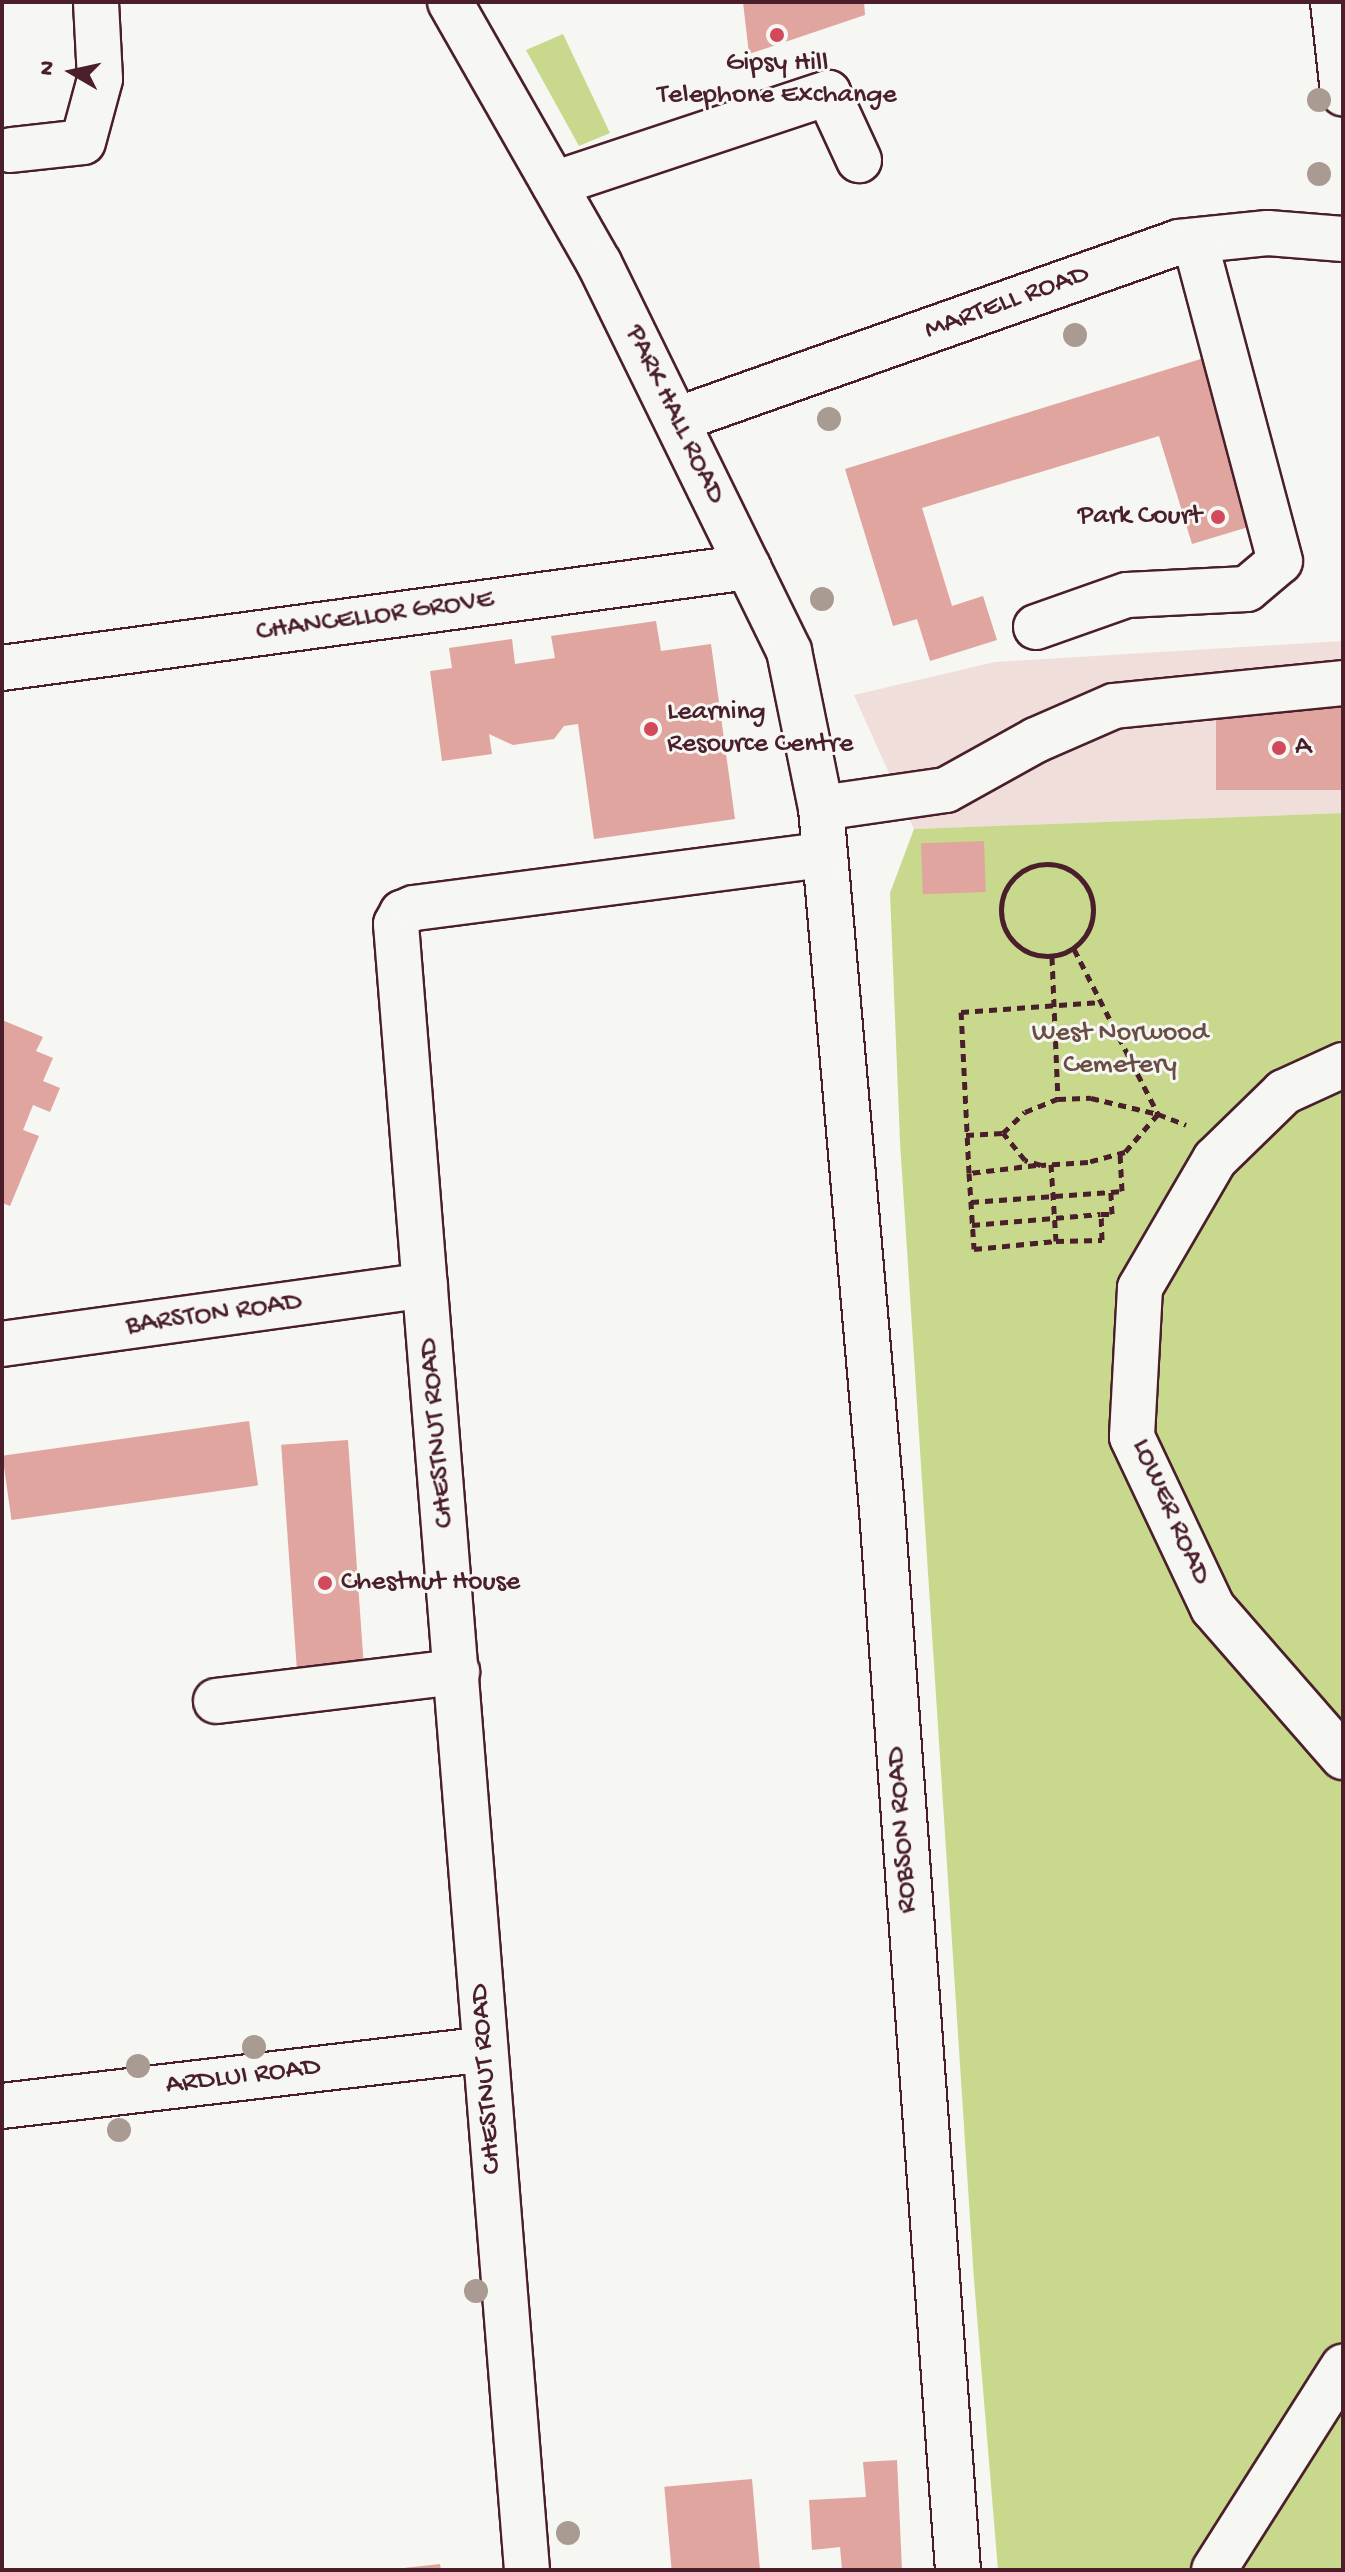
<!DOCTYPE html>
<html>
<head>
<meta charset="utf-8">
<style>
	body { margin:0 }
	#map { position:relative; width:1345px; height:2572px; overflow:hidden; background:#f6f6f2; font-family:"Gochi Hand",sans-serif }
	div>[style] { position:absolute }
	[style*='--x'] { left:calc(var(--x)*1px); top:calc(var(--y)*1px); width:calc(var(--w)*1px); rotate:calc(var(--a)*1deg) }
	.built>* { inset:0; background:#efded9 }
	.green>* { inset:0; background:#c8d98d }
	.building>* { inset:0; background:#dfa59e; transform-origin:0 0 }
	.path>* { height:5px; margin-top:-2.5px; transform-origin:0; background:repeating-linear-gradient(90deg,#4a1f2b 0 8px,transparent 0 14px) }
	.path>.ring { margin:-2.5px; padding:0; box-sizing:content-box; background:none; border:5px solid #4a1f2b; border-radius:50% }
	.roads { filter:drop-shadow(2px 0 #4a1f2b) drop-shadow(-2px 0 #4a1f2b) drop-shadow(0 2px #4a1f2b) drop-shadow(0 -2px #4a1f2b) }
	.minor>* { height:44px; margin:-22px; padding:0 22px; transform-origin:22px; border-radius:22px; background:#f6f6f2 }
	.trees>* { width:24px; height:24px; margin:-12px; border-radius:50%; background:#a99a92 }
	.dots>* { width:22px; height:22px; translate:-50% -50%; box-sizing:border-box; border:4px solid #f6f6f2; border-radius:50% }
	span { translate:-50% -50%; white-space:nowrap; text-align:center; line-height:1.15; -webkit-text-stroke:6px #f6f6f2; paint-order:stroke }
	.poi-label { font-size:28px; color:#4a1f2b }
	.right { translate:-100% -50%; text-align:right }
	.left { translate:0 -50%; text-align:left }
	.street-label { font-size:28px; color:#4a1f2b }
	.park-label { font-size:28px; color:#6a4e44 }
	.frame { position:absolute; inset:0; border:4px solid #4a1f2b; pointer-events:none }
	.north { position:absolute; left:32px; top:32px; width:80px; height:80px; -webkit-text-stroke:6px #f6f6f2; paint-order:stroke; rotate:279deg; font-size:22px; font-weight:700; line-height:32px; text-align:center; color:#4a1f2b }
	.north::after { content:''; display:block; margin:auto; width:28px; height:36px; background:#4a1f2b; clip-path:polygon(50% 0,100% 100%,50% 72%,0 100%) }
</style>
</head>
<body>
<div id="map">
	<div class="built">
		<div style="clip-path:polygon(1343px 641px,1343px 813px,914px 829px,854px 695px,995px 662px)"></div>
	</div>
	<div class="green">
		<div style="clip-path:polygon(563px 34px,610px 133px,579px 146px,526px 50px)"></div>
		<div style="clip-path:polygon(1343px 813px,1343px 2570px,998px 2570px,974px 2280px,900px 1142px,890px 893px,914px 829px)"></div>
	</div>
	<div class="building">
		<div style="clip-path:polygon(743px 2px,864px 2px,865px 15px,749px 54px)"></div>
		<div style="clip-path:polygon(1204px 358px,1255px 525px,1192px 544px,1159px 436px,922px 508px,952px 606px,983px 596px,997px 640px,930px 661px,917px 619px,893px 626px,845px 469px)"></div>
		<div style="clip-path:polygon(656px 621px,661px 651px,711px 644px,735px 819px,594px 839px,578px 724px,564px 726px,554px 739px,513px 745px,489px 734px,492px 754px,442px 761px,430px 671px,452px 668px,449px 648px,512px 639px,515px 664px,555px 658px,551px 636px)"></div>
		<div style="left:1343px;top:697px;width:93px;height:127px;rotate:90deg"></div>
		<div style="left:984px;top:841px;width:51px;height:63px;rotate:88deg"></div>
		<div style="clip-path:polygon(2px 1020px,43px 1037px,36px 1051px,53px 1058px,43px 1081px,60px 1088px,50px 1112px,33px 1105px,23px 1130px,39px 1136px,10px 1206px,2px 1203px)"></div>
		<div style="left:249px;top:1421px;width:65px;height:249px;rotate:82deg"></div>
		<div style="left:348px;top:1440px;width:230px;height:67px;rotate:86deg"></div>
		<div style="clip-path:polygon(897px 2460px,902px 2570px,842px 2570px,840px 2547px,812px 2550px,809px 2500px,866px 2497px,863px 2462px)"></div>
		<div style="left:752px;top:2479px;width:91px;height:88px;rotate:85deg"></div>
		<div style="clip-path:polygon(440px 2564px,441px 2570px,404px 2570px,404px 2568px)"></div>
	</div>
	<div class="path">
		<div class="ring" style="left:1001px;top:864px;width:87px;height:87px"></div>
		<div style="--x:1074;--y:949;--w:185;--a:63"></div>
		<div style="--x:1158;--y:1114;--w:30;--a:21"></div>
		<div style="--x:1052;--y:957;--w:142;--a:87.6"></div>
		<div style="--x:966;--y:1135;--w:37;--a:-3"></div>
		<div style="--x:1003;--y:1133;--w:30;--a:-44"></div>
		<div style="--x:1025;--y:1112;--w:35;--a:-22"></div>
		<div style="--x:1058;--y:1099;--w:33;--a:-2"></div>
		<div style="--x:1091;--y:1098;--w:69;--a:13.4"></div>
		<div style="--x:1158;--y:1114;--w:50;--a:131"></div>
		<div style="--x:1125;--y:1152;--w:38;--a:165"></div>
		<div style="--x:1088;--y:1162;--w:47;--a:176.3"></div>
		<div style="--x:1041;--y:1165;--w:17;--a:-163"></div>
		<div style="--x:1025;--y:1160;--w:35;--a:-129"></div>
		<div style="--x:1051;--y:1164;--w:77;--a:86.3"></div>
		<div style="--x:1056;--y:1241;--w:46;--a:-1.2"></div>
		<div style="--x:1102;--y:1240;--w:26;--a:-92"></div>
		<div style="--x:1101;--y:1214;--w:11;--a:0"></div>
		<div style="--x:1112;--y:1214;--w:22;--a:-93"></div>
		<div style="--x:1111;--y:1192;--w:11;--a:-5"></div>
		<div style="--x:1122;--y:1191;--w:37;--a:-93"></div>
		<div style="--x:1036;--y:1165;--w:67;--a:173.2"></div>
		<div style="--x:969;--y:1173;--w:76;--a:86.2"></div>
		<div style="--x:974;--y:1249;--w:82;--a:-5.6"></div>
		<div style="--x:969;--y:1173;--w:161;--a:-92.8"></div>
		<div style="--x:961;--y:1012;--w:140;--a:-4.1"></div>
		<div style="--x:971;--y:1202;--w:140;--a:-4.1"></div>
		<div style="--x:972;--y:1225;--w:129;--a:-4.9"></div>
	</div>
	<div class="roads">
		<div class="minor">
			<div style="--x:450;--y:2;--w:301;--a:60.3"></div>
			<div style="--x:599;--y:263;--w:432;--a:63.9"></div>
			<div style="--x:789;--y:651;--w:160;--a:78.5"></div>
			<div style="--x:821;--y:808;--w:705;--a:85.03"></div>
			<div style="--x:882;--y:1510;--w:1063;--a:85.9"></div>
			<div style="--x:1333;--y:2;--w:92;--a:83.7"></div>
			<div style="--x:11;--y:150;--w:72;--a:-6.3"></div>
			<div style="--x:83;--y:142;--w:65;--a:-74.9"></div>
			<div style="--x:100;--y:79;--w:77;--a:-93"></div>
			<div style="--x:554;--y:184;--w:289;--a:-18.4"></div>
			<div style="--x:828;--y:93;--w:74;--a:65.2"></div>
			<div style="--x:679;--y:419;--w:530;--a:-19.49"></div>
			<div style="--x:1179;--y:242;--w:89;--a:-5.8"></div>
			<div style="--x:1268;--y:233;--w:75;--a:4.6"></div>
			<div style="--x:1036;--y:627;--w:96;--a:-19.4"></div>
			<div style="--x:1127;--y:595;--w:120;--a:-2.9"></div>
			<div style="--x:1247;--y:589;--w:43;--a:-40.3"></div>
			<div style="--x:1280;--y:561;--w:331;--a:-104.9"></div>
			<div style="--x:2;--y:668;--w:753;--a:-7.71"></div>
			<div style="--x:821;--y:808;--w:126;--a:-8.2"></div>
			<div style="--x:946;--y:790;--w:103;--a:-29.1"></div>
			<div style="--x:1036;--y:740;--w:85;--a:-23.6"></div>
			<div style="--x:1114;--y:706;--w:230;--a:-5.7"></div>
			<div style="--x:1343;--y:1065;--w:65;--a:155.4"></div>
			<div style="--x:1284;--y:1092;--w:96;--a:135.8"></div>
			<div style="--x:1215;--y:1159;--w:149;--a:120.2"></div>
			<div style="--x:1140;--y:1288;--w:149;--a:93.1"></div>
			<div style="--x:1132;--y:1437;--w:189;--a:64.7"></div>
			<div style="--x:1213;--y:1608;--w:198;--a:48.9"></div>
			<div style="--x:2;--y:1344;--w:427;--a:-7.9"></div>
			<div style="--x:216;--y:1701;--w:243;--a:-6.9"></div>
			<div style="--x:2;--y:2106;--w:485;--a:-6.7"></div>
			<div style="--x:527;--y:2570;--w:1651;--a:-94.55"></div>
			<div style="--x:396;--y:924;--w:13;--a:-61"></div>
			<div style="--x:402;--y:913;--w:13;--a:-23"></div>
			<div style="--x:414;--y:908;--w:412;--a:-7.4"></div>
			<div style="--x:1214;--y:2570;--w:241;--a:-57.6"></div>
		</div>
	</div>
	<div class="trees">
		<div style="left:1319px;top:100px"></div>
		<div style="left:1319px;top:174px"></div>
		<div style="left:1075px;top:335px"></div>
		<div style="left:829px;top:419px"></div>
		<div style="left:822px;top:599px"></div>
		<div style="left:254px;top:2047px"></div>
		<div style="left:138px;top:2066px"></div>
		<div style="left:119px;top:2130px"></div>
		<div style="left:476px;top:2291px"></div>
		<div style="left:568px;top:2533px"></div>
	</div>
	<div class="dots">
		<div style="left:777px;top:35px;background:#d1495b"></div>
		<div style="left:1218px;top:517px;background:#d1495b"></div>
		<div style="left:651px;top:729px;background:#d1495b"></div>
		<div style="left:1279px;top:748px;background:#d1495b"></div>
		<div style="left:325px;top:1583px;background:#d1495b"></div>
	</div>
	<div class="poi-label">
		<span style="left:777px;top:80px">Gipsy Hill<br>Telephone Exchange</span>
		<span class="right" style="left:1202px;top:517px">Park Court</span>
		<span class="left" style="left:667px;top:729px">Learning<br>Resource Centre</span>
		<span class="left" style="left:1295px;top:748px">A</span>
		<span class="left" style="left:341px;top:1583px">Chestnut House</span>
	</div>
	<div class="street-label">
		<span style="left:1007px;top:303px;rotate:-20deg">MARTELL ROAD</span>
		<span style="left:674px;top:415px;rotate:64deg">PARK HALL ROAD</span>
		<span style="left:375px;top:617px;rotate:-8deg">CHANCELLOR GROVE</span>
		<span style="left:214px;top:1315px;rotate:-8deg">BARSTON ROAD</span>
		<span style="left:438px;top:1433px;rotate:-95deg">CHESTNUT ROAD</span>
		<span style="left:1170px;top:1512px;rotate:66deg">LOWER ROAD</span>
		<span style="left:903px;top:1830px;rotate:-94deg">ROBSON ROAD</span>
		<span style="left:243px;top:2077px;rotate:-7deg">ARDLUI ROAD</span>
		<span style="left:487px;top:2079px;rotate:-94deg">CHESTNUT ROAD</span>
	</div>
	<div class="park-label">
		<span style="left:1120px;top:1050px">West Norwood<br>Cemetery</span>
	</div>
	<div class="frame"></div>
	<div class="north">N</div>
</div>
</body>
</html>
